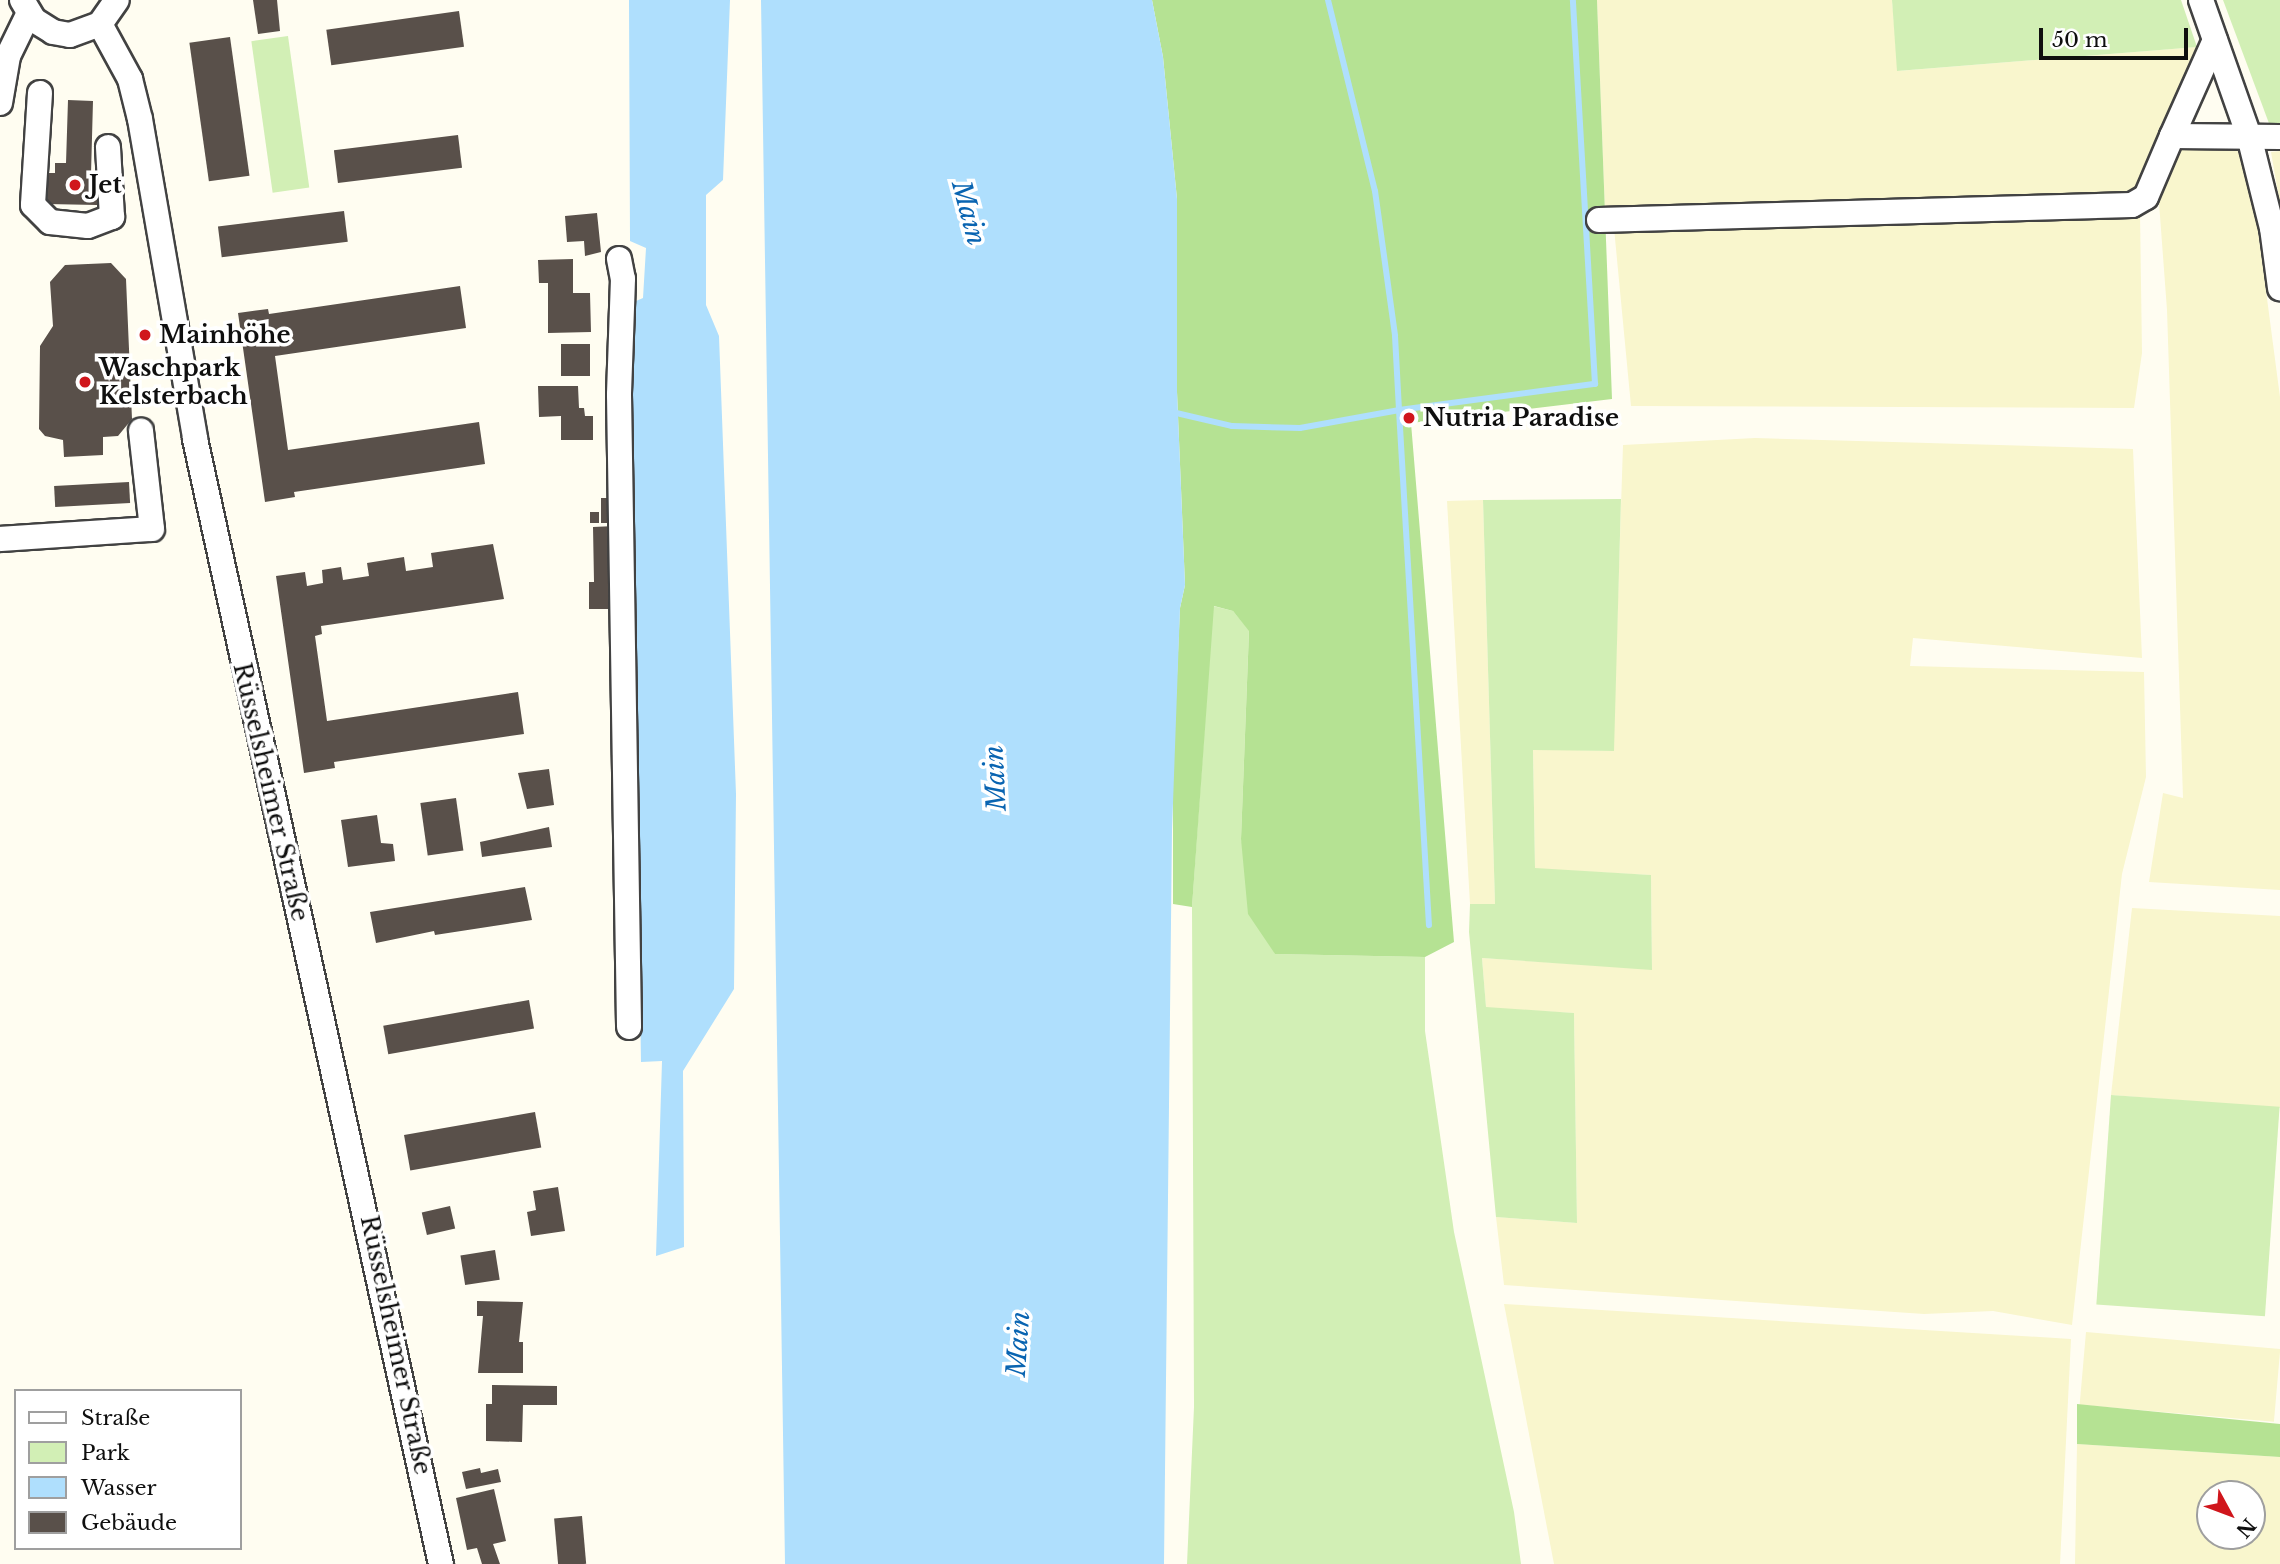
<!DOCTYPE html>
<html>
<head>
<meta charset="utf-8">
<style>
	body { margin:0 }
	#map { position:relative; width:2280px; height:1564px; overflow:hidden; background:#fffdf1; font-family:"Libre Baskerville",serif }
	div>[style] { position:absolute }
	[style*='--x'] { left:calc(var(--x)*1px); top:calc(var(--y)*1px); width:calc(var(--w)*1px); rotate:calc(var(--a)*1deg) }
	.farmland>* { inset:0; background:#f9f6cd; transform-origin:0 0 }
	.green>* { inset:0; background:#d2efb5; transform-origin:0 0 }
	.forest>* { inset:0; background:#b5e293 }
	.water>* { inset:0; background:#afdffd }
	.stream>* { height:6px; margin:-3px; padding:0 3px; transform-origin:3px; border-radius:3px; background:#afdffd }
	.building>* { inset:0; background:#59504a; transform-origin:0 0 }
	.roads { filter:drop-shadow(2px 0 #424242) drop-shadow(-2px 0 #424242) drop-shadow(0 2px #424242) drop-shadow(0 -2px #424242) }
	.minor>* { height:24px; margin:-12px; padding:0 12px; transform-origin:12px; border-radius:12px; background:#fff }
	.dots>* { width:19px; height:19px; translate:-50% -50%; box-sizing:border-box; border:4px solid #fff; border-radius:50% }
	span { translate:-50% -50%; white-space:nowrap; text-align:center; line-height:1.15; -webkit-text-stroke:7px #fff; paint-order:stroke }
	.poi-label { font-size:24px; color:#0f0f0f; font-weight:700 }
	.left { translate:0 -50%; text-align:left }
	.street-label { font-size:24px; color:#0f0f0f }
	.water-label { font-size:26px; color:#0964b1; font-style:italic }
	.legend { position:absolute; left:14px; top:1389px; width:228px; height:161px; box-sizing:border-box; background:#fff; border:2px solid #9f9f9f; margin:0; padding:9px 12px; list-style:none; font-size:21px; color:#0f0f0f }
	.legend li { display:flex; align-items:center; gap:14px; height:35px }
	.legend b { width:35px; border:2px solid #9f9f9f }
	.north { position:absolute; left:2196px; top:1480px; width:70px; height:70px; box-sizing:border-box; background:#fff; border:2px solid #9f9f9f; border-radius:50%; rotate:131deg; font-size:19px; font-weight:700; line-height:28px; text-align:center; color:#0f0f0f }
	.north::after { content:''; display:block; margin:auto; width:24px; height:32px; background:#d0161c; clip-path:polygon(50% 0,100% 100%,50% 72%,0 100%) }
	.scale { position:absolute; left:2039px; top:28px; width:149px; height:32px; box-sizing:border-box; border:4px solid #0f0f0f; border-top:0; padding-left:9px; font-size:21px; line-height:24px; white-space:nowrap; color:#0f0f0f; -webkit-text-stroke:5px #fff; paint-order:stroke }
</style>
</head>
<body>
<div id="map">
	<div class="farmland">
		<div style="clip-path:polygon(1597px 0,1892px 0,1898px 71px,2197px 47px,2199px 53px,2136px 196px,1605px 212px)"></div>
		<div style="clip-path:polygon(2184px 141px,2239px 145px,2258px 230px,2280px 397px,2280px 890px,2149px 882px,2163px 793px,2183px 798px,2167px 310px,2158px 189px)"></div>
		<div style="clip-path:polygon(2280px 151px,2280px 204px,2271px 152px)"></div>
		<div style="clip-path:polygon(2140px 213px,2142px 353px,2134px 408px,1631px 406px,1614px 228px)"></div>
		<div style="clip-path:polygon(1755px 438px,2133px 449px,2142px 658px,1913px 638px,1910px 666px,2144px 672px,2146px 777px,2122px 874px,2072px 1325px,1993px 1311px,1924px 1314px,1504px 1285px,1496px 1217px,1577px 1223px,1574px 1013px,1486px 1008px,1482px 958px,1652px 969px,1651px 875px,1535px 869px,1533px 749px,1613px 751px,1623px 445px)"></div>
		<div style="clip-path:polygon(1483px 500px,1495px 904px,1470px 904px,1447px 501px)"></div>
		<div style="clip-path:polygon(2132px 908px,2280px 916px,2280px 1108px,2111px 1095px)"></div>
		<div style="clip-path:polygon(1504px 1304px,2071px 1339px,2060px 1564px,1554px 1564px)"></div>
		<div style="left:2086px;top:1332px;width:195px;height:73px;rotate:5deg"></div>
		<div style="clip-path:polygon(evenodd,2077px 1444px,2280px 1457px,2280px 1564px,2075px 1564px,2077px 1444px,2210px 1494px,2252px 1494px,2252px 1536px,2210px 1536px,2210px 1494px)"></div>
	</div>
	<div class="green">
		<div style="clip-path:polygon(1892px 0,2181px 0,2197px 47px,1897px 71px)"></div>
		<div style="clip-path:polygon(2223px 0,2280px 0,2280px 126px,2270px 126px)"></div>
		<div style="left:288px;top:36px;width:153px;height:37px;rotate:82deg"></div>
		<div style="clip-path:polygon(1621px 499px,1614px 751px,1533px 750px,1535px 868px,1651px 875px,1652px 970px,1482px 958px,1486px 1007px,1574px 1013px,1577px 1223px,1496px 1217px,1469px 932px,1470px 904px,1495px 904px,1483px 500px)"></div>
		<div style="clip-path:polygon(1213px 606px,1233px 611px,1249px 630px,1241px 839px,1275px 954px,1425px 957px,1425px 1031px,1454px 1232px,1514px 1512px,1521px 1564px,1187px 1564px,1194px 1407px,1192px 907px)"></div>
		<div style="left:2111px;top:1095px;width:169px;height:210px;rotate:4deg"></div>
	</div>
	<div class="forest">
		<div style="clip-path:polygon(1152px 0,1597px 0,1612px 399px,1411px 423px,1454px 942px,1425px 957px,1275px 954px,1248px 914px,1241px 839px,1249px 631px,1233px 611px,1214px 606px,1192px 907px,1173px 904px,1173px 766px,1180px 608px,1185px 585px,1177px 392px,1177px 199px,1163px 57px)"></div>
		<div style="clip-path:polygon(2077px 1404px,2280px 1424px,2280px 1457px,2077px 1444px)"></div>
	</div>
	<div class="water">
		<div style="clip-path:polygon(629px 0,730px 0,723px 180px,706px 195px,706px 305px,719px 336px,736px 794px,734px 989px,683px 1071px,684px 1247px,656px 1256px,662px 1061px,641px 1062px,629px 304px,643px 298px,646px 248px,630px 241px)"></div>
		<div style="clip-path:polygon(761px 0,1152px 0,1163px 57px,1177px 199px,1177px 391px,1185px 585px,1180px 608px,1172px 831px,1164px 1564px,785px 1564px)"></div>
	</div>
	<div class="stream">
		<div style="--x:1328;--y:0;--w:197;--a:76.2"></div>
		<div style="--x:1375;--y:191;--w:146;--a:82.1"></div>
		<div style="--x:1395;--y:336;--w:74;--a:86.9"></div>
		<div style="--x:1399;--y:410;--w:198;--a:-7.6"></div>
		<div style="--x:1595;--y:384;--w:385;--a:-93.3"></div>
		<div style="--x:1172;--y:412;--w:62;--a:13.1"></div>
		<div style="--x:1232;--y:426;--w:68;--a:1.7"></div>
		<div style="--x:1300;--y:428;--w:101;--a:-10.3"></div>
		<div style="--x:1399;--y:410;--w:516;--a:86.67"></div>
	</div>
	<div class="building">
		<div style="clip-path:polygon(253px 0,277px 0,280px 31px,258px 34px)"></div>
		<div style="left:459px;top:11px;width:36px;height:134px;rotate:82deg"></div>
		<div style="left:230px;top:37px;width:140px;height:41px;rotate:82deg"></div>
		<div style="clip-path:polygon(68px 100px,93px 101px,91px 174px,98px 174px,97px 205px,47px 204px,48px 173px,55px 173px,55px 163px,66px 163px)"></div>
		<div style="left:458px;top:135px;width:33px;height:125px;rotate:83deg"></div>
		<div style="left:344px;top:211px;width:31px;height:127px;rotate:83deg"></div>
		<div style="clip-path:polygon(597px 213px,601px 252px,585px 256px,584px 241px,567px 242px,565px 216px)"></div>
		<div style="clip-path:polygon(573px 259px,573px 293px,590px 293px,591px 332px,548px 333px,548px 283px,539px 283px,538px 260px)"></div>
		<div style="clip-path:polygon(111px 263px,126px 279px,132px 419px,118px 436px,103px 437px,103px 455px,64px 457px,63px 440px,45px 436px,39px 429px,40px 346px,53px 326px,50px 282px,65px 265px)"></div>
		<div style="clip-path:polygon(460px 286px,466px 328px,275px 356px,288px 450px,479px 422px,485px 464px,294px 492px,295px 497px,265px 502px,238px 313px,268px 309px,269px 314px)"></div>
		<div style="left:561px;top:344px;width:29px;height:32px"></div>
		<div style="clip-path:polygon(538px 386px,578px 386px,579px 408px,584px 408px,585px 416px,593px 416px,593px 440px,561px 440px,561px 416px,539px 417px)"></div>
		<div style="left:129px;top:482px;width:21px;height:75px;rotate:87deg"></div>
		<div style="left:615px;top:498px;width:25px;height:14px;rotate:90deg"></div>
		<div style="left:590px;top:512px;width:9px;height:11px"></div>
		<div style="clip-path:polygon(615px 526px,618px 609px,589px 609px,589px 582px,594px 582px,593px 527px)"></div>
		<div style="clip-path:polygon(493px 544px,504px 599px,321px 626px,322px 634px,315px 636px,327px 721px,518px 692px,524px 734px,334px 762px,335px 768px,304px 773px,276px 576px,305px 572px,307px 586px,323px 583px,322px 570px,341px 567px,343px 580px,369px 576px,367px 563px,404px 557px,406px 571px,433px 567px,431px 553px)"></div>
		<div style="clip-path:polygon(549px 769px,554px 805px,527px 809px,518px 773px)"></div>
		<div style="left:456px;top:798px;width:53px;height:36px;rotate:82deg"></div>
		<div style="clip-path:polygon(377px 815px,381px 843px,393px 844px,395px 861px,348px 867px,341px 820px)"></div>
		<div style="clip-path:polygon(549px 827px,552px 847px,482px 857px,480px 842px)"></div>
		<div style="clip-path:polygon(525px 887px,532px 920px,435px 935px,434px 931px,376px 943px,370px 912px)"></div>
		<div style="left:529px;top:1000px;width:29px;height:148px;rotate:80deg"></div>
		<div style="left:535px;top:1112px;width:36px;height:133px;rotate:80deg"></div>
		<div style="clip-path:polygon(558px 1187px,565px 1231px,531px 1236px,527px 1212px,536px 1210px,533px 1191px)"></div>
		<div style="left:450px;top:1206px;width:23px;height:29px;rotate:77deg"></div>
		<div style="left:495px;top:1250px;width:30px;height:35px;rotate:81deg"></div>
		<div style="clip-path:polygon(477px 1301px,523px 1302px,519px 1342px,523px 1342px,523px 1373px,478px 1373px,483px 1316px,477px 1316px)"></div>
		<div style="clip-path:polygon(492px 1385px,557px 1386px,557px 1405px,523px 1405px,522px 1442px,486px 1441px,486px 1404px,492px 1404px)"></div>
		<div style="clip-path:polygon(480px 1468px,481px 1473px,498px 1469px,501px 1482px,466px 1489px,462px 1472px)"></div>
		<div style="clip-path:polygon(494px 1489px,506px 1541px,493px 1544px,500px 1564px,482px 1564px,477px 1548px,467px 1550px,456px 1498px)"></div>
		<div style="left:582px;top:1516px;width:48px;height:28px;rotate:85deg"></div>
	</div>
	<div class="roads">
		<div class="minor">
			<div style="--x:22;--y:0;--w:23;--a:59"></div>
			<div style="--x:34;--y:20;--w:22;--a:32"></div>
			<div style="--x:53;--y:32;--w:17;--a:10"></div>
			<div style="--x:70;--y:35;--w:32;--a:-20"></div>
			<div style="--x:100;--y:24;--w:29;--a:-55"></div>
			<div style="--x:2201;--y:0;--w:144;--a:70.6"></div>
			<div style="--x:2249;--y:136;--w:95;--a:76"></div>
			<div style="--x:2272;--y:228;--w:61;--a:82.4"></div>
			<div style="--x:100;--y:24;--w:63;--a:61.4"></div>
			<div style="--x:130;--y:79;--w:41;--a:76"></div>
			<div style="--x:140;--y:119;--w:325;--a:80.2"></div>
			<div style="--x:195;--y:439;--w:1152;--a:77.67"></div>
			<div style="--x:40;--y:93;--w:112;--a:93.6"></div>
			<div style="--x:33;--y:205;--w:24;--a:45"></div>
			<div style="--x:50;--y:222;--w:38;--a:6"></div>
			<div style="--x:88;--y:226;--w:26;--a:-21"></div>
			<div style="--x:112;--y:217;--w:70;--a:-93.3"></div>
			<div style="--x:0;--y:103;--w:48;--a:-80.3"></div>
			<div style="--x:8;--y:56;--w:48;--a:-64"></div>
			<div style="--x:2172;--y:136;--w:105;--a:-65.9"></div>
			<div style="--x:1599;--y:220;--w:533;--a:-1.61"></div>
			<div style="--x:2132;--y:205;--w:16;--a:-30"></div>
			<div style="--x:2146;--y:197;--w:66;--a:-66.9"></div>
			<div style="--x:2172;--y:136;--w:108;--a:0.5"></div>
			<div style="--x:619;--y:259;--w:20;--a:79"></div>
			<div style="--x:623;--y:279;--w:116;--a:92"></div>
			<div style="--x:619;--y:395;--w:632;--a:89.09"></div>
			<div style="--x:0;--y:539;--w:152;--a:-3.8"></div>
			<div style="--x:152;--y:529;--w:99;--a:-96.4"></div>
		</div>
	</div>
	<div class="dots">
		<div style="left:75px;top:185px;background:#d0161c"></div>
		<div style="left:145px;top:335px;background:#d0161c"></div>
		<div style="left:85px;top:382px;background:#d0161c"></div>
		<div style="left:1409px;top:418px;background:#d0161c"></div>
	</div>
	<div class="poi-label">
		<span class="left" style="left:89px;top:185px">Jet</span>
		<span class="left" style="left:159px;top:335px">Mainhöhe</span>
		<span class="left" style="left:99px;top:382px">Waschpark<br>Kelsterbach</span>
		<span class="left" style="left:1423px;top:418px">Nutria Paradise</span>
	</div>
	<div class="street-label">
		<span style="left:271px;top:792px;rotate:77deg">Rüsselsheimer Straße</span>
		<span style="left:396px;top:1345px;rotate:78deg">Rüsselsheimer Straße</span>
	</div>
	<div class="water-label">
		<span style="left:968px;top:213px;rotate:75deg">Main</span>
		<span style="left:996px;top:778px;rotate:-93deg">Main</span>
		<span style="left:1019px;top:1344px;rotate:-86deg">Main</span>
	</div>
	<ul class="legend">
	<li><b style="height:9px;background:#fff"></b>Straße</li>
	<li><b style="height:19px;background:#d2efb5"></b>Park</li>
	<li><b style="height:19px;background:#afdffd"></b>Wasser</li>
	<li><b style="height:19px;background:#59504a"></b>Gebäude</li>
	</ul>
	<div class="north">N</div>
	<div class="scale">50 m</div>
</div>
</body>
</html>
